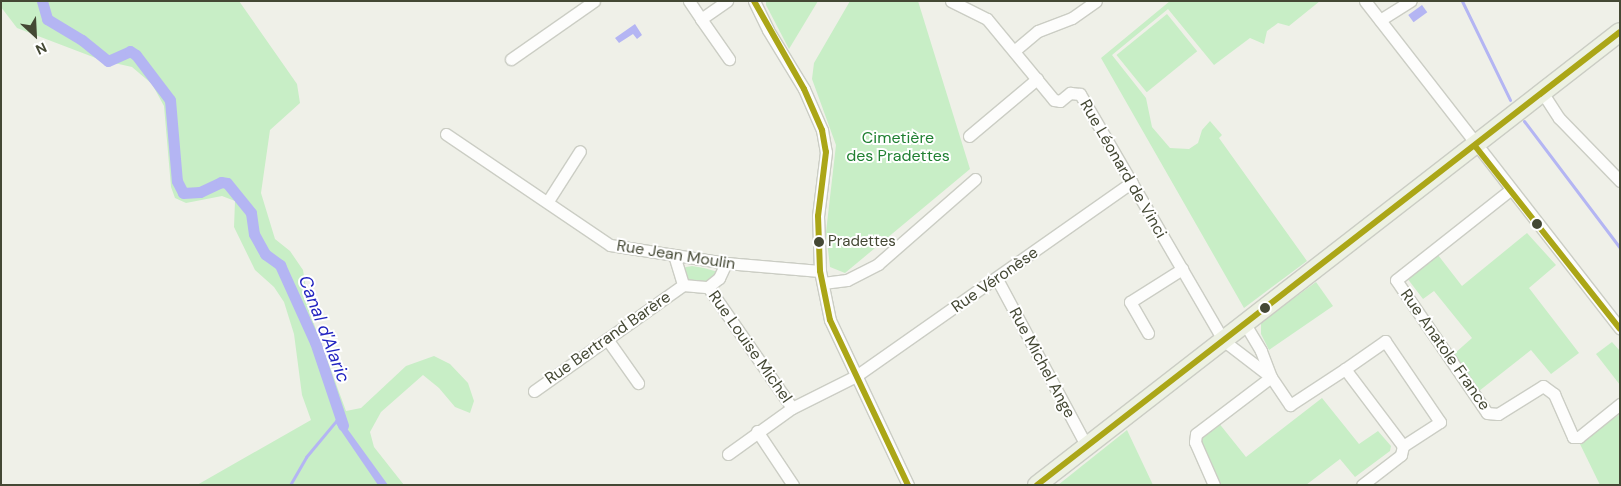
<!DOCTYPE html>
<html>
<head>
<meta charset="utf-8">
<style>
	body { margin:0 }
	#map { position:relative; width:1621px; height:486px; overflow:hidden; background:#eff0e8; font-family:"DM Sans",sans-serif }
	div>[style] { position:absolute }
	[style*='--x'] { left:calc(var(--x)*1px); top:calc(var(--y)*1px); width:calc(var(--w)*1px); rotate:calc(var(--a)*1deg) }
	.green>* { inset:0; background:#c8eec6; transform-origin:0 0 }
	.water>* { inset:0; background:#b4b5f3; transform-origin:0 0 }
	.stream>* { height:3px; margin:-1.5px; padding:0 1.5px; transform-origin:1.5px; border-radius:1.5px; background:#b4b5f3 }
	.canal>* { height:11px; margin:-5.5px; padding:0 5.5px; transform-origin:5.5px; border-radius:5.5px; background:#b4b5f3 }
	.roads { filter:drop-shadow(1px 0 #cbcdc4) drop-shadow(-1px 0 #cbcdc4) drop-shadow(0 1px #cbcdc4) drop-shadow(0 -1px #cbcdc4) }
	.minor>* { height:11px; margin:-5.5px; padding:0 5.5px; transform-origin:5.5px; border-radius:5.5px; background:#fdfdfc }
	.primary>* { height:18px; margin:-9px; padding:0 9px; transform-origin:9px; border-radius:9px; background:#edf1e3 }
	.bus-1>* { height:6px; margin:-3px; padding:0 3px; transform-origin:3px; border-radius:3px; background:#aba617 }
	.dots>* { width:14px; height:14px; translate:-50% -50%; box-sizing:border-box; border:2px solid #fff; border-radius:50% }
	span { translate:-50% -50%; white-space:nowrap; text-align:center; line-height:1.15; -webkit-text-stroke:4px #fff; paint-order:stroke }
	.bus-label { font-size:15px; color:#444834 }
	.left { translate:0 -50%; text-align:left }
	.park-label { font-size:16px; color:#208032 }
	.street-label { font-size:16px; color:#444834 }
	.water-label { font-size:18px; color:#2123c0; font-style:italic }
	.frame { position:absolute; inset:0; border:2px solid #444834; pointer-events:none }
	.north { position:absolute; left:10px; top:10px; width:50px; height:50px; -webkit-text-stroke:4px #fff; paint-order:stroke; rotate:155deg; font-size:14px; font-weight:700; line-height:20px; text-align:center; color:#444834 }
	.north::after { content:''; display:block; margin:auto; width:18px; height:22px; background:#444834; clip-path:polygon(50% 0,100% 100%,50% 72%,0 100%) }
</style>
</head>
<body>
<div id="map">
	<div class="green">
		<div style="clip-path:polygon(1px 1px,239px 1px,297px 84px,300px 103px,270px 130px,261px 193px,275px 239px,290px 251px,303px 270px,310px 313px,346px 411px,361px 408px,406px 366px,434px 356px,450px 364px,468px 383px,474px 401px,470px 413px,455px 407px,439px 388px,423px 375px,381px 412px,370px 432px,374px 447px,404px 485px,197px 485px,311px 420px,302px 395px,294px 334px,284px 302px,274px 287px,255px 270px,234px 227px,235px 201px,222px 196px,186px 203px,175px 198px,171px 187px,164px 106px,152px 84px,132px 67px,101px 60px,17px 28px,1px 7px)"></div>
		<div style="clip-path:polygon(766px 1px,818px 1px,789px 49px,766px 5px)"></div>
		<div style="clip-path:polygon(850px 1px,918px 1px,970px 169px,845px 273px,830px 267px,826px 232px,836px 145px,812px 79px,814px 63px)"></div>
		<div style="clip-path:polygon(1170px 1px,1320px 1px,1289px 26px,1278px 23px,1274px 26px,1267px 31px,1264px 44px,1250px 38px,1214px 65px,1168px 9px,1112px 55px,1146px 98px,1152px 127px,1170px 148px,1189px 149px,1198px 143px,1202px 130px,1210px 121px,1222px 135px,1219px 138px,1307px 261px,1244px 308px,1101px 58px)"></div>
		<div style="left:1167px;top:14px;width:48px;height:65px;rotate:51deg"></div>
		<div style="clip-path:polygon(1527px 233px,1556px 265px,1529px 288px,1579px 353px,1551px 374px,1531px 350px,1479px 391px,1454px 354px,1472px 338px,1434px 291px,1423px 299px,1407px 278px,1438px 255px,1462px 286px)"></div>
		<div style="clip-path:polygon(692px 266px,704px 268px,718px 272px,710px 282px,687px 281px,681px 268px)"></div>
		<div style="clip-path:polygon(1316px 282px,1333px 306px,1269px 350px,1261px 334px,1261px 322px)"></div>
		<div style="clip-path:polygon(1612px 342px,1620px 351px,1620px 385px,1596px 354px)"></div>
		<div style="clip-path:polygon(1322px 398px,1359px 444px,1378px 431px,1391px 446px,1390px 451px,1355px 477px,1340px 459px,1306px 485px,1220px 485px,1200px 438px,1218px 422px,1246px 457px)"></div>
		<div style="clip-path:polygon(1620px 414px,1620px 485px,1600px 485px,1579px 442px)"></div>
		<div style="clip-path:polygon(1127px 430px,1153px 485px,1058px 485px)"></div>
	</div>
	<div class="water">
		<div style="left:1422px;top:5px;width:9px;height:17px;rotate:54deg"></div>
		<div style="clip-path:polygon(635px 24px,642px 35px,637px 39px,633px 34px,619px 43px,615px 38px)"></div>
		<div style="clip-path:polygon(338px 413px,341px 414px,346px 427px,388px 485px,378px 485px,335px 422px)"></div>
	</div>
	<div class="stream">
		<div style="--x:1462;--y:1;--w:110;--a:64.1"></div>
		<div style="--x:1524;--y:121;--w:159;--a:52.9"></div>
		<div style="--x:290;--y:485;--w:32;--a:-60"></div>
		<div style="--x:306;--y:457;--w:47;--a:-50.2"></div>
	</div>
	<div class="canal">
		<div style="--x:42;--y:1;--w:19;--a:74"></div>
		<div style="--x:47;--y:19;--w:41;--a:31"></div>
		<div style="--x:82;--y:40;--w:33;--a:39"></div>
		<div style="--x:108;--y:61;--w:24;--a:-24"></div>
		<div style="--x:130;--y:51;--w:7;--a:34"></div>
		<div style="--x:136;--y:55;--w:56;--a:52.9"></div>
		<div style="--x:170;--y:100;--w:81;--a:85.1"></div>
		<div style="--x:177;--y:181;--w:13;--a:63"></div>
		<div style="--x:183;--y:193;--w:17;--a:-3"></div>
		<div style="--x:200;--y:192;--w:23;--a:-25"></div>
		<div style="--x:221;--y:182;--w:6;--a:9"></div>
		<div style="--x:227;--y:183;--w:38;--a:51"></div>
		<div style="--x:251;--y:213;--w:21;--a:82"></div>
		<div style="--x:254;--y:234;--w:23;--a:61"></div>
		<div style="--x:265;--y:254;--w:19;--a:36"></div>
		<div style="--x:280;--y:265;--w:85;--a:65.6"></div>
		<div style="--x:315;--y:342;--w:88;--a:71.4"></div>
	</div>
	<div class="roads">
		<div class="minor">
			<div style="--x:689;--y:1;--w:22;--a:56"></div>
			<div style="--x:701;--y:19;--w:32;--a:-35"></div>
			<div style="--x:754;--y:1;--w:32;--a:64"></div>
			<div style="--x:768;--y:30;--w:69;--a:58.6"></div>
			<div style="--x:804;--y:89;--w:45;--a:66.3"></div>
			<div style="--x:822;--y:130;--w:22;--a:80"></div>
			<div style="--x:826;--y:152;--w:64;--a:97.1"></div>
			<div style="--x:818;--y:216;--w:55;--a:87.9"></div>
			<div style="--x:820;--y:271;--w:50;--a:78.5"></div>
			<div style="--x:830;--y:320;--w:183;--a:64.7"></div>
			<div style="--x:951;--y:1;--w:40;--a:26.6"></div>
			<div style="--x:987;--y:19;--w:105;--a:50.4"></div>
			<div style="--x:1054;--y:100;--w:6;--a:9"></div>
			<div style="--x:1060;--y:101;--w:13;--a:-39"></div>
			<div style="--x:1070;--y:93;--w:10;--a:6"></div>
			<div style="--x:1080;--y:94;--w:286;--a:59.8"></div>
			<div style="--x:1224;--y:341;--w:59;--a:37.5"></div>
			<div style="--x:1271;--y:377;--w:34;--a:56"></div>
			<div style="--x:1290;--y:405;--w:66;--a:-33.2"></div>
			<div style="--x:1345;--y:369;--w:96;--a:53"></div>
			<div style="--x:1403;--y:446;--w:9;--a:103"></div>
			<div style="--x:1401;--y:455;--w:49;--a:142.4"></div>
			<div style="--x:1365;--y:1;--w:415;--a:52.1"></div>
			<div style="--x:701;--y:19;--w:49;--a:55"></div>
			<div style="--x:1380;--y:20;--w:36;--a:-32"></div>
			<div style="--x:1014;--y:51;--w:31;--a:-40"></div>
			<div style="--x:1038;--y:31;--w:36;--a:-21"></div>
			<div style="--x:1072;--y:18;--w:29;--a:-35"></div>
			<div style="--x:511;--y:59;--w:101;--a:-34.9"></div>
			<div style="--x:1542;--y:92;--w:31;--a:57"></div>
			<div style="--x:1559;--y:118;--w:88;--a:45.9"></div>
			<div style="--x:446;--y:134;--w:198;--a:34.1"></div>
			<div style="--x:610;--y:245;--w:117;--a:8.8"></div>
			<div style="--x:726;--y:263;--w:94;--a:4.9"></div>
			<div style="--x:969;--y:136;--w:89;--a:-40"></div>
			<div style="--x:1510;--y:190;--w:145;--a:141.7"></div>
			<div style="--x:1396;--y:280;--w:161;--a:55.6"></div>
			<div style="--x:1487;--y:413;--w:11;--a:5"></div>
			<div style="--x:1498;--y:414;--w:53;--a:-31.9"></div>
			<div style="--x:1543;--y:386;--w:14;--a:36"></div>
			<div style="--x:1554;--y:394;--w:47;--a:66.2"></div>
			<div style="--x:1573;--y:437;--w:6;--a:0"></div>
			<div style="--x:1579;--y:437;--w:53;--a:-38.8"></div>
			<div style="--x:548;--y:201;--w:59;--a:-57.4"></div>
			<div style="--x:674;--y:255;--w:31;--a:73"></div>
			<div style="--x:726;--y:263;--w:17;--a:115"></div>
			<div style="--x:719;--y:278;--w:14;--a:141"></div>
			<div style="--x:708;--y:287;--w:147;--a:55.2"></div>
			<div style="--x:997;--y:279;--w:191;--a:61.8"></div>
			<div style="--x:823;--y:283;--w:24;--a:-7"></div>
			<div style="--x:847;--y:280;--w:35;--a:-27"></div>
			<div style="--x:878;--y:264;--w:129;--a:-41.2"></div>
			<div style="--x:1245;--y:324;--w:31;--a:59"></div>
			<div style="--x:1261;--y:351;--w:28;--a:69"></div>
			<div style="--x:1148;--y:333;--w:36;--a:-120"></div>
			<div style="--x:1130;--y:302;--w:62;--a:-32.4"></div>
			<div style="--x:607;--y:339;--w:54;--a:54.8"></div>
			<div style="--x:1345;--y:369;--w:49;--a:-35"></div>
			<div style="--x:1385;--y:341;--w:98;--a:55.8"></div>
			<div style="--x:1440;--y:422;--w:44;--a:147"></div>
			<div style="--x:534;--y:391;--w:183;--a:-35.4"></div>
			<div style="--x:683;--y:285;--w:25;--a:5"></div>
			<div style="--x:757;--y:431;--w:65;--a:56.3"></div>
			<div style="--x:728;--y:454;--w:79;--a:-35.7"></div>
			<div style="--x:792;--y:408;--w:72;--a:-26.6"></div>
			<div style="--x:856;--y:376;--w:337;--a:-35.1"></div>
			<div style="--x:1214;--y:485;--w:47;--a:-113.8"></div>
			<div style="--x:1195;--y:442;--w:8;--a:-83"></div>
			<div style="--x:1196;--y:434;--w:94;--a:-37.2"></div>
		</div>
		<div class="primary">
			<div style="--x:1037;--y:485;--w:738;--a:-37.85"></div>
		</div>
	</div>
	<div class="bus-1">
		<div style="--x:754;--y:1;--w:101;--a:60.4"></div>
		<div style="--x:804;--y:89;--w:45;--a:66.3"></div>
		<div style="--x:822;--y:130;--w:22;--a:80"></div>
		<div style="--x:826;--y:152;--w:64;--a:97.1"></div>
		<div style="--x:818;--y:216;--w:55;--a:87.9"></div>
		<div style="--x:820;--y:271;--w:50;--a:78.5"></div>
		<div style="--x:830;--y:320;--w:183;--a:64.7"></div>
		<div style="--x:1475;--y:146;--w:233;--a:51.6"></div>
		<div style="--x:1037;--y:485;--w:738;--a:-37.85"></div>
	</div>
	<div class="dots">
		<div style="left:1537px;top:224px;background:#444834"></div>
		<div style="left:819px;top:242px;background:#444834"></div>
		<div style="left:1265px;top:308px;background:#444834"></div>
	</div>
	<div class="bus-label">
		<span class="left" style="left:828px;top:242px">Pradettes</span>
	</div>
	<div class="park-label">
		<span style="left:898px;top:147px">Cimetière<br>des Pradettes</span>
	</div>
	<div class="street-label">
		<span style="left:1123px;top:169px;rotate:60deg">Rue Léonard de Vinci</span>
		<span style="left:676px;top:255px;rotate:9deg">Rue Jean Moulin</span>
		<span style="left:995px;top:280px;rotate:-35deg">Rue Véronèse</span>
		<span style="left:608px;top:338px;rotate:-35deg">Rue Bertrand Barère</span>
		<span style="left:750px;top:347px;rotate:55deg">Rue Louise Michel</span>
		<span style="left:1445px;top:350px;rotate:55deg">Rue Anatole France</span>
		<span style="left:1042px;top:363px;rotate:62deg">Rue Michel Ange</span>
	</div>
	<div class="water-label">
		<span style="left:324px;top:329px;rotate:69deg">Canal d'Alaric</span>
	</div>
	<div class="frame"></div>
	<div class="north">N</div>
</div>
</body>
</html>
